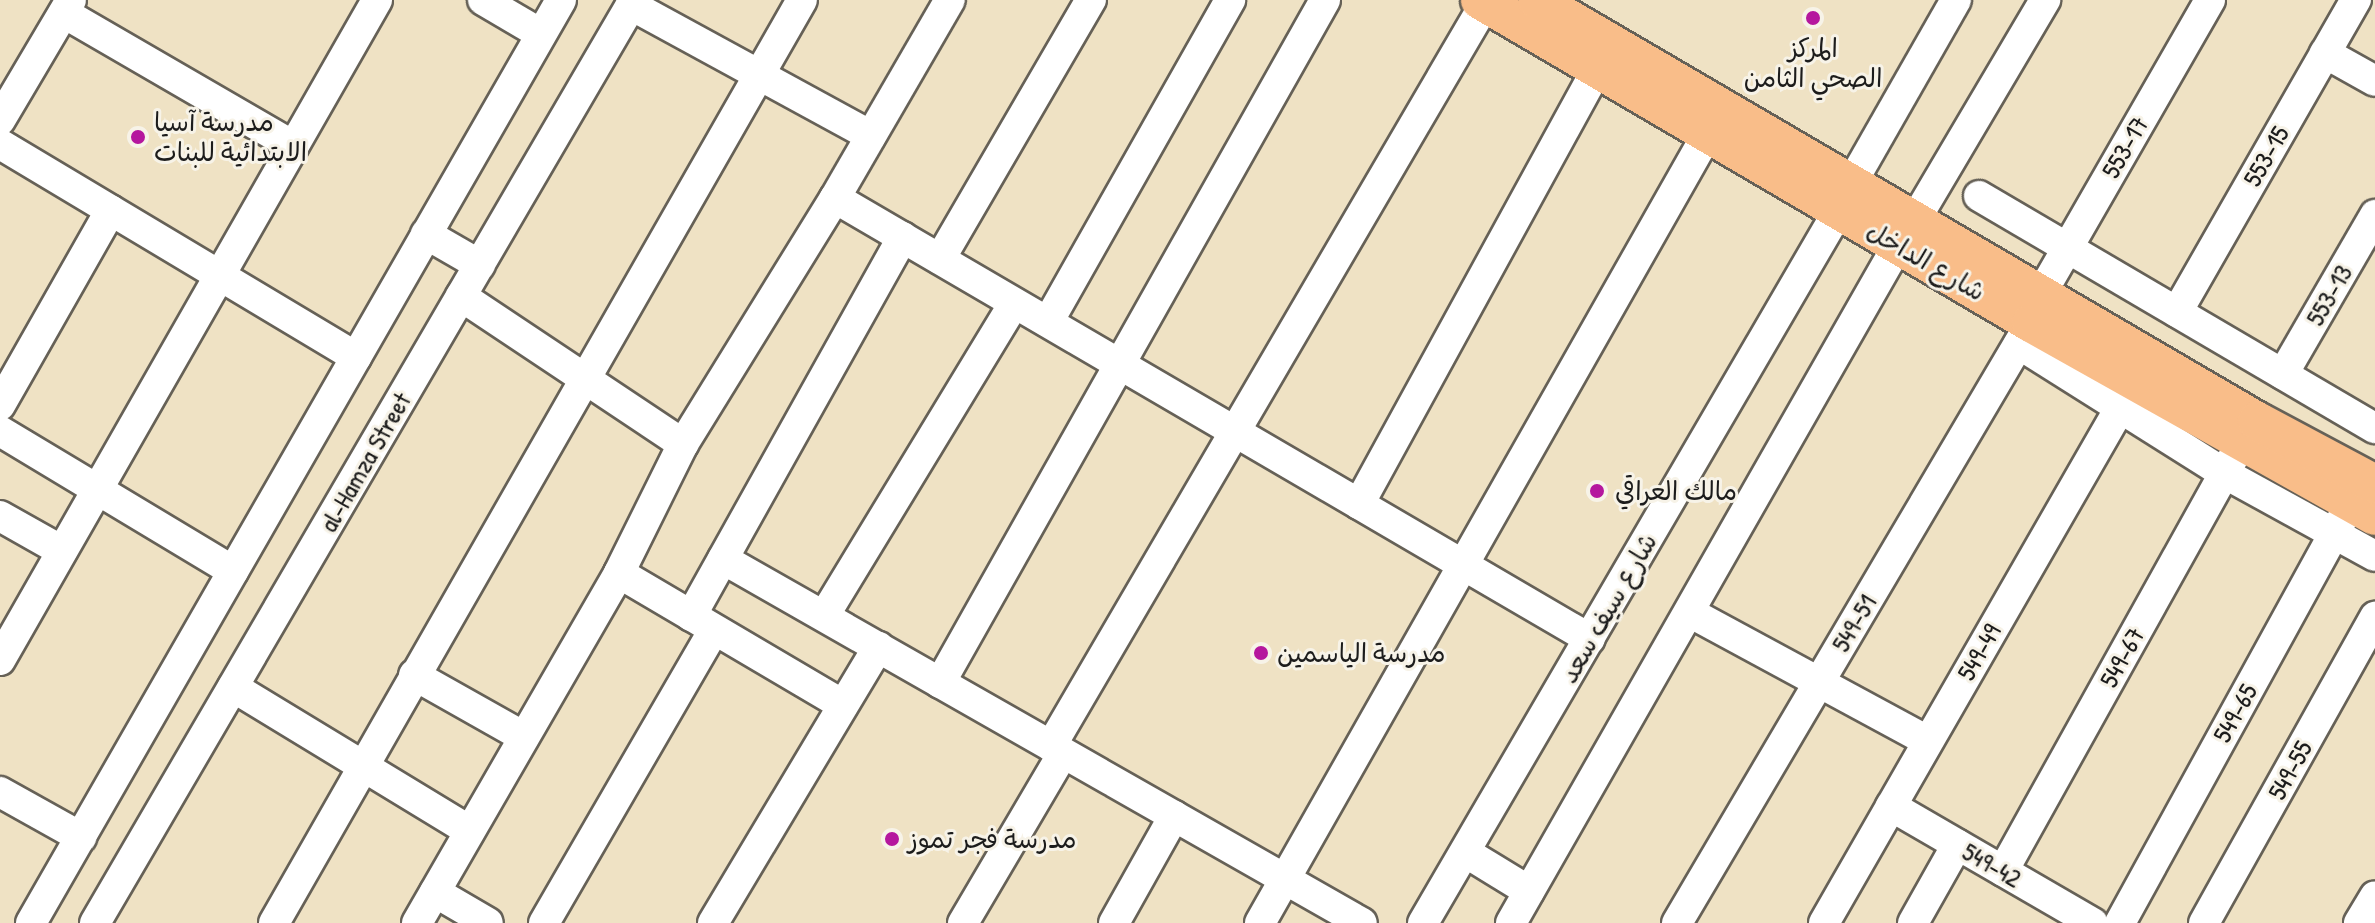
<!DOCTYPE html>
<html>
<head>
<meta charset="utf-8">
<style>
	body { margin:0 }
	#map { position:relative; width:2375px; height:923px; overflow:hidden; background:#efe2c4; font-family:"Patrick Hand","Playpen Sans Arabic",sans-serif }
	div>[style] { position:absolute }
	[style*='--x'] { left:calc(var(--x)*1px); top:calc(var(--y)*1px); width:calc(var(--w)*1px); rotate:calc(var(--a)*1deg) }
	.roads { filter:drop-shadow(2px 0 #666157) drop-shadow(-2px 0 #666157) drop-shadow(0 2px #666157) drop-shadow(0 -2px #666157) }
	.minor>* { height:30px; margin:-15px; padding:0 15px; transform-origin:15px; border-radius:15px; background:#fff }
	.major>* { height:38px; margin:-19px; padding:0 19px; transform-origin:19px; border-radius:19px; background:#f9bd89 }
	.dots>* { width:22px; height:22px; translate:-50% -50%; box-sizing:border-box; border:4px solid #f7f3e8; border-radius:50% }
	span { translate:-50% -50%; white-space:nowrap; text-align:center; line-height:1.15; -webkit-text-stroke:6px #f7f3e8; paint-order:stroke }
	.poi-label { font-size:26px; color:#1c1c1c }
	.left { translate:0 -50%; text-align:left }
	.street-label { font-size:26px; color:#1c1c1c }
</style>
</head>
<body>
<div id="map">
	<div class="roads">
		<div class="minor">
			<div style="--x:483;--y:0;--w:67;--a:30.4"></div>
			<div style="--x:631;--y:5;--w:273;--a:28.6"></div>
			<div style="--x:64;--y:13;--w:265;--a:30.1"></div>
			<div style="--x:2325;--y:53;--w:57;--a:29.2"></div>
			<div style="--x:0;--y:120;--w:139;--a:-59.4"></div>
			<div style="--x:0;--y:144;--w:415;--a:30.9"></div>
			<div style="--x:1851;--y:184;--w:212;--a:-60.3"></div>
			<div style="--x:1979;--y:196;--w:459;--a:30.4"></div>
			<div style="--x:835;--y:198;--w:874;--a:30.29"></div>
			<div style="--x:1915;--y:220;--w:256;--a:-59.4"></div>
			<div style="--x:426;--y:234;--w:62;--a:29.9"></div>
			<div style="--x:940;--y:259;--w:300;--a:-59.8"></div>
			<div style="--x:2041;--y:294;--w:339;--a:-60.1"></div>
			<div style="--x:461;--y:296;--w:267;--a:33.7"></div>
			<div style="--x:2177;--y:312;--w:360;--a:-60.2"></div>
			<div style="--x:1048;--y:322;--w:370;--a:-60.5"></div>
			<div style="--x:2019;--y:344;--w:242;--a:32.2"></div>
			<div style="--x:2224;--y:473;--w:172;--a:28.8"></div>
			<div style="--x:2283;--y:374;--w:184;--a:-59.9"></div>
			<div style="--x:0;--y:405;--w:224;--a:-60.4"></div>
			<div style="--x:0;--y:431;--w:272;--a:31"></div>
			<div style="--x:1359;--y:504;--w:496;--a:-61.3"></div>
			<div style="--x:0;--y:516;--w:71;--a:29.4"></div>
			<div style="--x:723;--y:559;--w:735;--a:29.67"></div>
			<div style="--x:619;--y:573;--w:260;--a:30.5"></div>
			<div style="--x:1691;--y:613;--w:269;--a:28.4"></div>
			<div style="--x:691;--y:616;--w:434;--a:-60.8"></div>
			<div style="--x:824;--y:616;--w:366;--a:-58.7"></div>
			<div style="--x:0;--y:660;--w:760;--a:-60.26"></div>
			<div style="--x:414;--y:675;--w:126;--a:29.4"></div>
			<div style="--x:940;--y:683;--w:784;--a:-60.59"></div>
			<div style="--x:233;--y:687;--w:277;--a:31.3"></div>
			<div style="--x:1051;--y:746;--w:860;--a:-59.68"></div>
			<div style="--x:0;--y:792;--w:93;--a:29.1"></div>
			<div style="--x:1891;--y:806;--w:233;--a:30.1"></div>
			<div style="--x:1465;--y:852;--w:75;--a:31.4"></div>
			<div style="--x:2003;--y:871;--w:490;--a:-60.9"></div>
			<div style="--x:435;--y:892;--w:61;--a:30.3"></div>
			<div style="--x:31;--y:923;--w:1064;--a:-60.13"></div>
			<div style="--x:95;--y:923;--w:1069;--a:-59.72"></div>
			<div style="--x:274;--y:923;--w:1063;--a:-60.23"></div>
			<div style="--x:417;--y:923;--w:404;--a:-60"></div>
			<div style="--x:619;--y:573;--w:144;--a:-63.6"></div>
			<div style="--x:683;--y:444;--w:289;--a:-58.3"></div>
			<div style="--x:835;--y:198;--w:229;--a:-59.9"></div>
			<div style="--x:544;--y:923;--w:337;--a:-59.9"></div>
			<div style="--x:713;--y:923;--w:322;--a:-59.1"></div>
			<div style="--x:963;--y:923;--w:197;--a:-59.5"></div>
			<div style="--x:1114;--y:923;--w:123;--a:-60.7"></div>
			<div style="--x:1260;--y:923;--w:908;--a:-60.44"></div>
			<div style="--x:1423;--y:923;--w:825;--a:-59.74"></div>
			<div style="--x:1511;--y:923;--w:781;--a:-60.28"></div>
			<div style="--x:1677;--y:923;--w:697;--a:-59.46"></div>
			<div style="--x:1824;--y:923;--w:624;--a:-60.11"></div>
			<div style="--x:1913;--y:923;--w:90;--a:-60.6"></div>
			<div style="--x:2120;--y:923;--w:480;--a:-61.2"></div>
			<div style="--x:2204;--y:923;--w:351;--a:-60.8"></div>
			<div style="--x:2359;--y:923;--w:31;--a:-59"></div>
		</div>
		<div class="major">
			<div style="--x:1480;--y:0;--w:639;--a:30.38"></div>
			<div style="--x:2031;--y:323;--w:394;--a:29.3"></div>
			<div style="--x:1537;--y:0;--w:834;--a:30.32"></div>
			<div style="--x:2257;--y:421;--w:134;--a:28.1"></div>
		</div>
	</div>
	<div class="dots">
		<div style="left:1813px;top:18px;background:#b5179e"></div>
		<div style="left:138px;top:137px;background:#b5179e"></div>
		<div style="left:1597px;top:491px;background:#b5179e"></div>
		<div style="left:1261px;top:653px;background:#b5179e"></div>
		<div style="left:892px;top:839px;background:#b5179e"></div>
	</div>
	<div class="poi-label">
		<span style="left:1813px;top:63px">المركز<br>الصحي الثامن</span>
		<span class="left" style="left:154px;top:137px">مدرسة آسيا<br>الابتدائية للبنات</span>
		<span class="left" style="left:1615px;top:491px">مالك العراقي</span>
		<span class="left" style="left:1277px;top:653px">مدرسة الياسمين</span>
		<span class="left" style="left:908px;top:839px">مدرسة فجر تموز</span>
	</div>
	<div class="street-label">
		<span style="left:2125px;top:147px;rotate:-60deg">553-17</span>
		<span style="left:2266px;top:156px;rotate:-60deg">553-15</span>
		<span style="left:1926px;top:261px;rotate:30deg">شارع الداخل</span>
		<span style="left:2329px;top:295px;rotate:-60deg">553-13</span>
		<span style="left:365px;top:462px;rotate:-60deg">al-Hamza Street</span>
		<span style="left:1608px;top:608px;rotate:-60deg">شارع سيف سعد</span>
		<span style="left:1854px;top:623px;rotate:-59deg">549-51</span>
		<span style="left:1979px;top:652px;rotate:-60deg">549-49</span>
		<span style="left:2122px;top:657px;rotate:-61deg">549-67</span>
		<span style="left:2235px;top:713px;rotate:-61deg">549-65</span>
		<span style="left:2290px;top:770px;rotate:-61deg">549-55</span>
		<span style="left:1992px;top:865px;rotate:30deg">549-42</span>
	</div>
</div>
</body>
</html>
